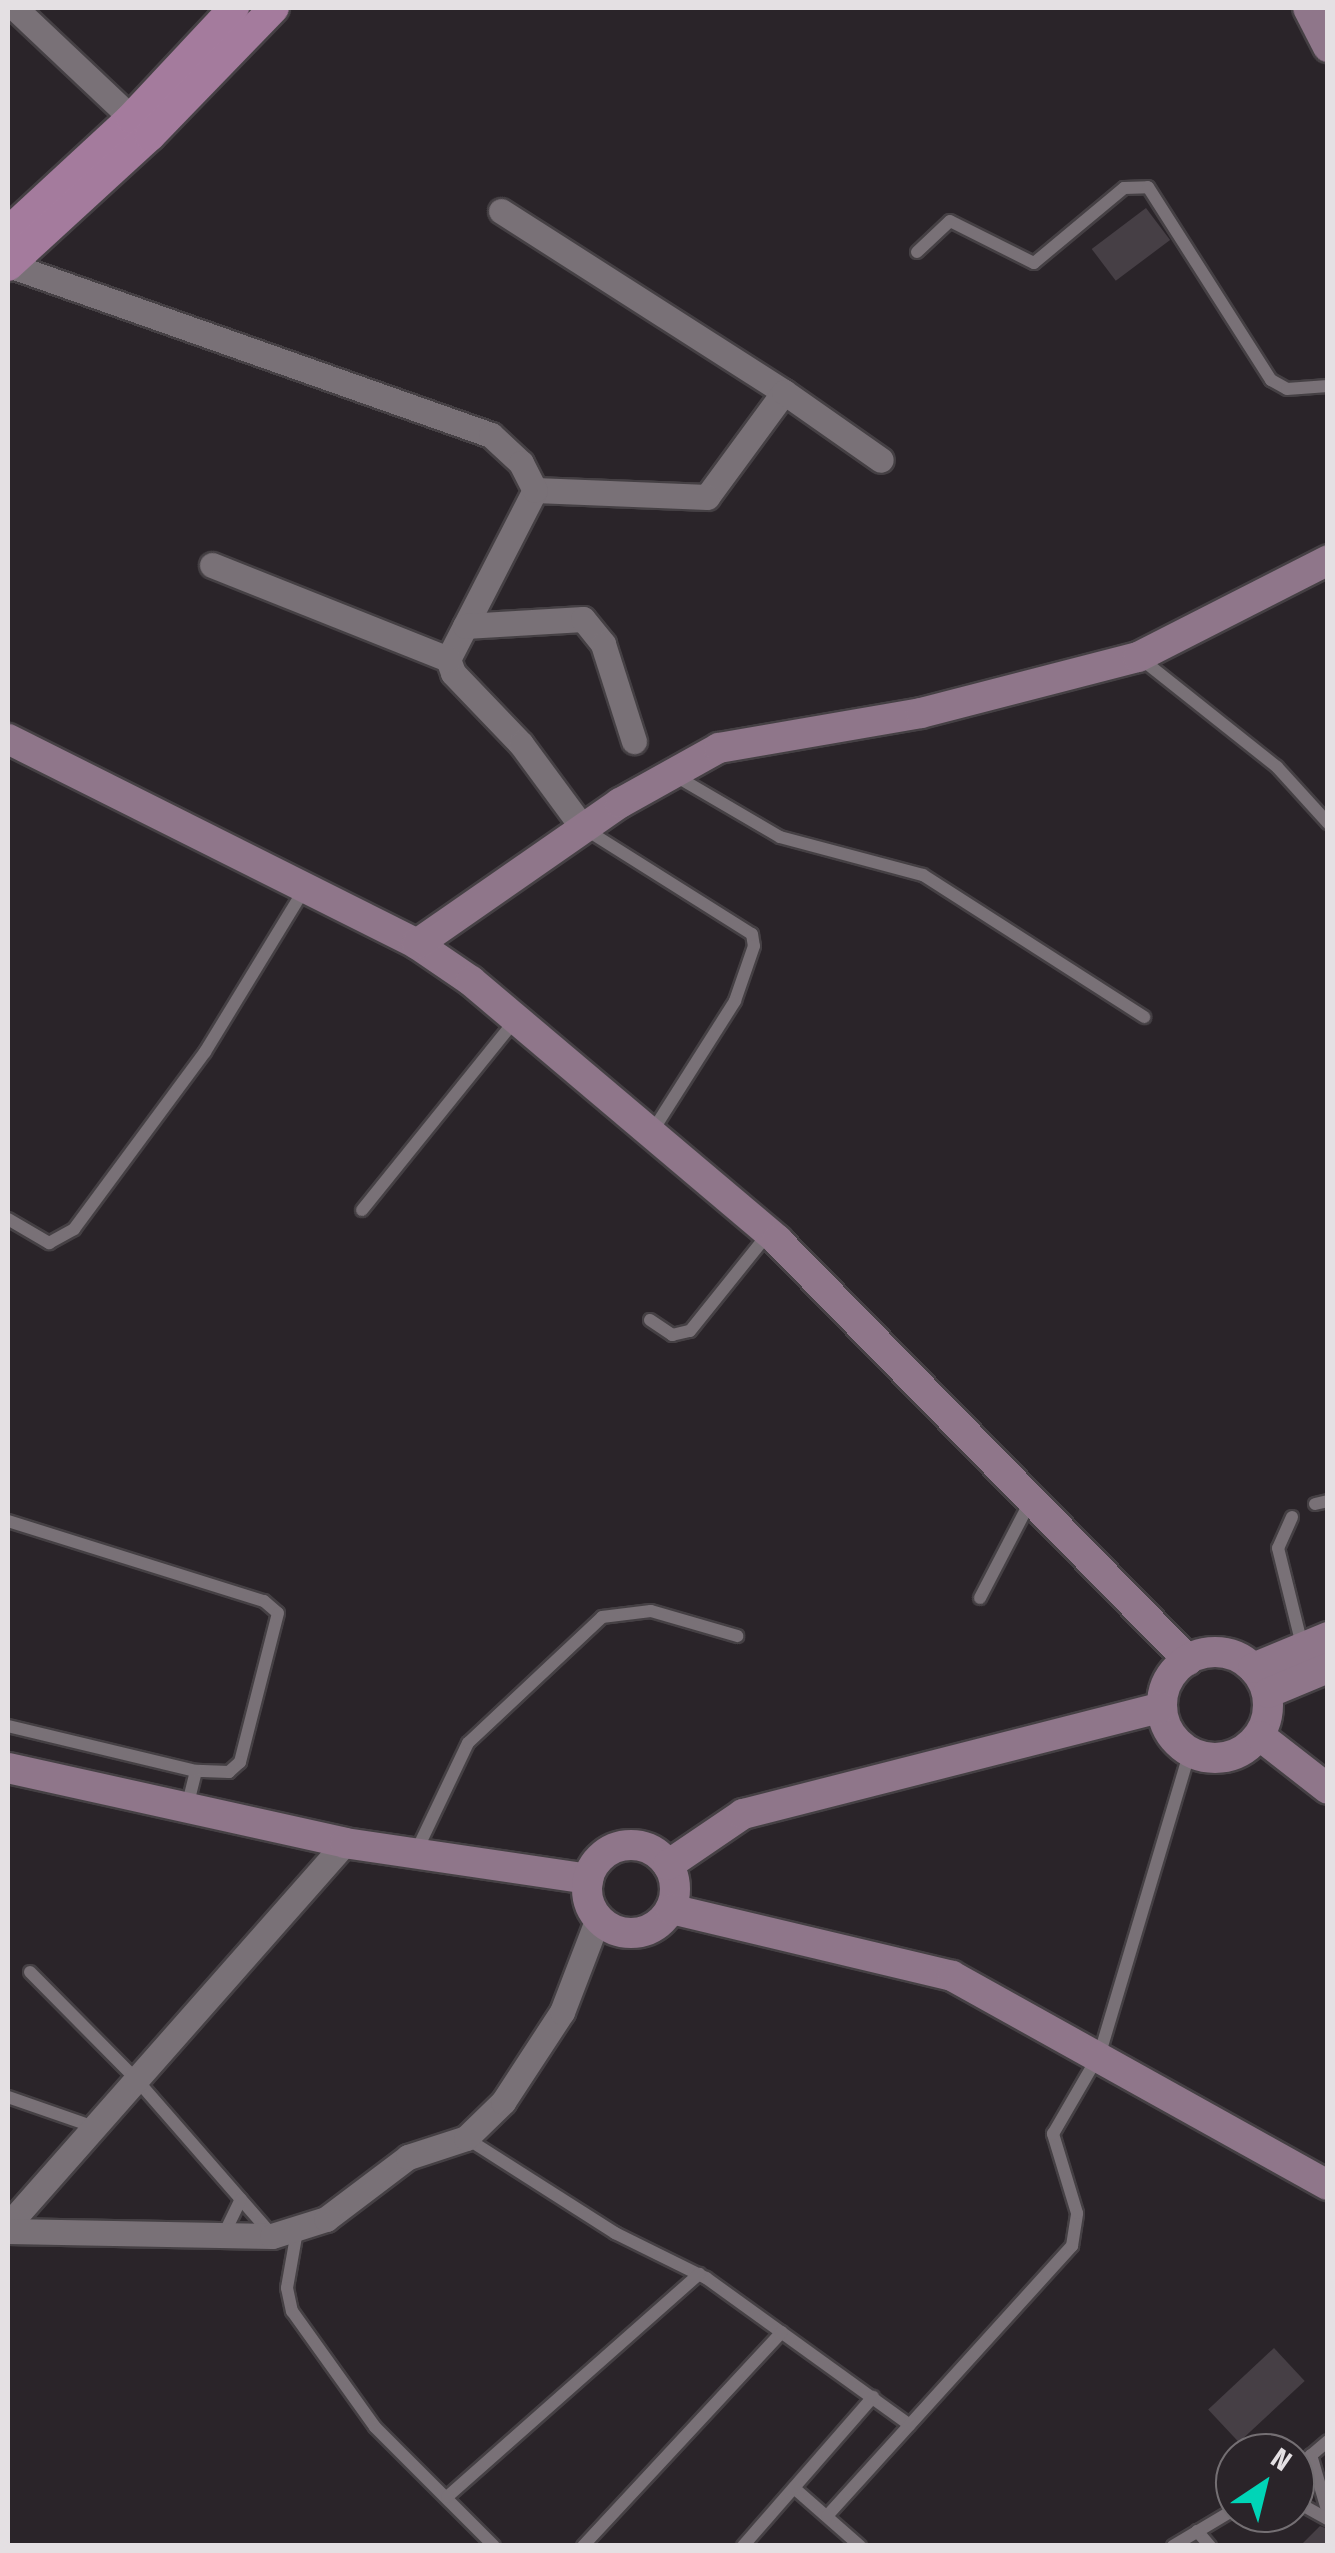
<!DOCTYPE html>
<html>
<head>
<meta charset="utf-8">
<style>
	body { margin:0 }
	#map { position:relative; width:1335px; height:2553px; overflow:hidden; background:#2a2429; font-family:"Fira Sans Condensed",sans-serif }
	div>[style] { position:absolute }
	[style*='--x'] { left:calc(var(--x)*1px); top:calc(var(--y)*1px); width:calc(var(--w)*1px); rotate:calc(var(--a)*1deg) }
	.building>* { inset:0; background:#463f45; transform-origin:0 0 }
	.roads { filter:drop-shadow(2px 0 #454044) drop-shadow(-2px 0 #454044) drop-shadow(0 2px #454044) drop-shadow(0 -2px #454044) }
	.lane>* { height:12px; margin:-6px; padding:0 6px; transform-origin:6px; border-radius:6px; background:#797177 }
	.street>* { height:25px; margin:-12.5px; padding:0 12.5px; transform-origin:12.5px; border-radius:12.5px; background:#797177 }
	.secondary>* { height:30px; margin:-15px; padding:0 15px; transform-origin:15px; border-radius:15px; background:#8f768a }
	.secondary>.ring { margin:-15px; padding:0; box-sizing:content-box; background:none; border:30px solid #8f768a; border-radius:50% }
	.primary>* { height:30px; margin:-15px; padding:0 15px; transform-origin:15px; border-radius:15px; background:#a47b9d }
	span { translate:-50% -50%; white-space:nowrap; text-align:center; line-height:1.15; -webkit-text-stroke:8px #2a2429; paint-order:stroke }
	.frame { position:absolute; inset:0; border:10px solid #e4e0e3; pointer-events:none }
	.north { position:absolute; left:1215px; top:2433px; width:100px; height:100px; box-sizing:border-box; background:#2a2429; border:2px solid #746f73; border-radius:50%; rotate:35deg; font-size:28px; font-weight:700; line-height:40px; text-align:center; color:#e4e0e3 }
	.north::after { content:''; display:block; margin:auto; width:35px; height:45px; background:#00d5b7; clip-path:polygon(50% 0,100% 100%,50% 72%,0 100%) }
</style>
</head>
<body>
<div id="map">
	<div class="building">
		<div style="left:1146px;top:208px;width:40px;height:68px;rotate:53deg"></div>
		<div style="left:1274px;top:2348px;width:45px;height:90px;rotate:47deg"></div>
		<div style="clip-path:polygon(1320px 2526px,1328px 2529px,1328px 2546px,1300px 2546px)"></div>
	</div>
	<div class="roads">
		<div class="lane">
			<div style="--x:917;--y:252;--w:45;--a:-43.2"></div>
			<div style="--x:950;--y:221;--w:94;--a:26.6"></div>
			<div style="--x:1034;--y:263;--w:117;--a:-39.8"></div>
			<div style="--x:1124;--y:188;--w:24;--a:-2"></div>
			<div style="--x:1148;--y:187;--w:229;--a:57.5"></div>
			<div style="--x:1271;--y:380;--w:18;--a:29"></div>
			<div style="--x:1287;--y:389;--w:41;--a:-4.2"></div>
			<div style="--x:1140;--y:658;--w:175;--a:38.5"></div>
			<div style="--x:1277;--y:767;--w:76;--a:47.7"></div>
			<div style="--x:674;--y:775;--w:123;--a:30.3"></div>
			<div style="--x:780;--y:837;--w:148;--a:14.9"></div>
			<div style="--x:923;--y:875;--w:263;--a:32.7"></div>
			<div style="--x:585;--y:829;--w:197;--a:32.2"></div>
			<div style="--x:752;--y:934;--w:12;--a:81"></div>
			<div style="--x:754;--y:946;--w:58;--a:109.1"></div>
			<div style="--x:735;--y:1001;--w:155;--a:122.4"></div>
			<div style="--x:362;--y:1210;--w:245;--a:-51.1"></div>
			<div style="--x:8;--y:1219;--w:48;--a:30.3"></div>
			<div style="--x:49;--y:1243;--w:29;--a:-29"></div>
			<div style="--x:74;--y:1229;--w:220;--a:-53.5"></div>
			<div style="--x:205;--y:1052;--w:190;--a:-58.6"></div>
			<div style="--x:650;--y:1320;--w:27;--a:34"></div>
			<div style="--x:672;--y:1335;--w:18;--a:-13"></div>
			<div style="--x:690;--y:1331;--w:124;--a:-51.2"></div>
			<div style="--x:1315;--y:1504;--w:13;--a:-13"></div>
			<div style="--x:1292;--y:1517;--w:34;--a:114"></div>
			<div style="--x:1278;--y:1548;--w:100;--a:76.1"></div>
			<div style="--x:8;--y:1521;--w:268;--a:17.4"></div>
			<div style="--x:264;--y:1601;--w:18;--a:41"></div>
			<div style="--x:278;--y:1613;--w:154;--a:104.3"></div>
			<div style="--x:240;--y:1762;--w:15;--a:138"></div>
			<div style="--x:229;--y:1772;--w:33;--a:-178"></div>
			<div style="--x:196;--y:1771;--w:36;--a:104"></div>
			<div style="--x:980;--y:1598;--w:110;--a:-62.5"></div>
			<div style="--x:8;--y:1726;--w:193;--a:13.5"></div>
			<div style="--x:415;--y:1854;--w:123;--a:-64.5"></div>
			<div style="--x:468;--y:1743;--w:184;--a:-43.2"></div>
			<div style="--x:602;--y:1617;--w:49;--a:-7"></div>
			<div style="--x:651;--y:1611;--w:90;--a:16.2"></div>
			<div style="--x:30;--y:1972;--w:151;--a:45.3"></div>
			<div style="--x:136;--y:2079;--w:207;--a:48.9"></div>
			<div style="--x:8;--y:2097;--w:91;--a:19.2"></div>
			<div style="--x:466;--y:2138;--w:177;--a:32.5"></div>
			<div style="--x:615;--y:2233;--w:102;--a:26.3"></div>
			<div style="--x:706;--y:2278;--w:251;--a:35.8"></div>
			<div style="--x:297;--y:2231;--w:58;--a:100"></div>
			<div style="--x:287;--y:2288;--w:24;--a:78"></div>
			<div style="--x:292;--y:2311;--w:143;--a:54.4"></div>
			<div style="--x:375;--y:2427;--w:168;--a:45"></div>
			<div style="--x:223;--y:2236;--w:41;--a:-64.1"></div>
			<div style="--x:1311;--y:2455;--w:60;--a:73.7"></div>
			<div style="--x:1295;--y:2469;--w:43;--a:-40.3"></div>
			<div style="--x:794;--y:2488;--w:88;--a:41.3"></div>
			<div style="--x:447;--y:2497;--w:337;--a:-41.5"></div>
			<div style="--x:1295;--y:2501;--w:38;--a:29"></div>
			<div style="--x:827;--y:2516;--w:365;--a:-47.8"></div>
			<div style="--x:1072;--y:2246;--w:33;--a:-81"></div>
			<div style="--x:1077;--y:2213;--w:83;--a:-106.9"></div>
			<div style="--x:1053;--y:2134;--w:94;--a:-59.9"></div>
			<div style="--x:1100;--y:2053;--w:314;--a:-73.4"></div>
			<div style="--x:1197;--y:2531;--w:20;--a:49"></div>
			<div style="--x:583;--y:2546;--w:292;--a:-47.1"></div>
			<div style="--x:743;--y:2546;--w:198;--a:-48.9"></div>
			<div style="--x:1173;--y:2546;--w:72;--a:-30.8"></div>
		</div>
		<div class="street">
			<div style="--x:15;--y:8;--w:180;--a:43.4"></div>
			<div style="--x:501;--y:211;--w:336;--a:32.6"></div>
			<div style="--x:784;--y:392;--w:130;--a:126.3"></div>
			<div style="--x:707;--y:497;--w:172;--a:-177.7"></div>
			<div style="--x:535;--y:490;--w:190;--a:117.2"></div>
			<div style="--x:448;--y:659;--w:15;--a:70"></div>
			<div style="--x:453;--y:673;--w:98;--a:46.2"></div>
			<div style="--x:521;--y:744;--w:104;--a:53.6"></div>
			<div style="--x:9;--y:265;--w:511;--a:19.43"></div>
			<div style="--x:491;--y:435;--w:41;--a:43"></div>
			<div style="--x:521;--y:463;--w:30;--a:63"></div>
			<div style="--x:784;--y:392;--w:118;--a:35"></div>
			<div style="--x:212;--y:565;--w:254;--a:21.7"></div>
			<div style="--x:465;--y:626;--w:118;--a:-3.4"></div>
			<div style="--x:583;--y:619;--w:32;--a:51"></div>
			<div style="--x:603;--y:644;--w:102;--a:72.3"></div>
			<div style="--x:8;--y:2225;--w:509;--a:-48.58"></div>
			<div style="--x:8;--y:2231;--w:264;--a:1.1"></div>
			<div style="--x:272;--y:2236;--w:57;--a:-17.5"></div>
			<div style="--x:326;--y:2219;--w:103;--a:-37.1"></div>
			<div style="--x:408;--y:2157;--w:61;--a:-18.1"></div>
			<div style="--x:466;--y:2138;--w:52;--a:-44.2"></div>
			<div style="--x:503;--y:2102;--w:108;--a:-56.8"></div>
			<div style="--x:562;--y:2012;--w:101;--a:-69"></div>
		</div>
		<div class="secondary">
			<div style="--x:1308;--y:8;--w:44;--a:62.9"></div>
			<div style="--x:8;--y:739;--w:457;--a:26.6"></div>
			<div style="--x:417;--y:944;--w:65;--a:34.4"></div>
			<div style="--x:471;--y:981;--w:401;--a:40.2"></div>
			<div style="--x:777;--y:1240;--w:588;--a:45.62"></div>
			<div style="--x:417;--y:944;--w:247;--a:-34.8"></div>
			<div style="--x:620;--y:803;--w:113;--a:-29.1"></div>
			<div style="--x:719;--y:748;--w:205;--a:-9.8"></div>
			<div style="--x:921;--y:713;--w:224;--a:-14.5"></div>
			<div style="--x:1138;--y:657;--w:213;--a:-27"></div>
			<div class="ring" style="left:1162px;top:1652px;width:76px;height:76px"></div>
			<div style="--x:1253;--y:1668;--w:81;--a:-22.5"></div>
			<div style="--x:1268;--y:1693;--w:65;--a:-22.6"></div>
			<div style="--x:1260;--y:1736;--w:86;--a:37.9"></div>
			<div style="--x:8;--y:1768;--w:345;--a:12.5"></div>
			<div style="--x:345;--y:1843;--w:246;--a:8.4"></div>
			<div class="ring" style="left:587px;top:1845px;width:58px;height:58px"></div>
			<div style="--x:668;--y:1865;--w:91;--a:-34.2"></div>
			<div style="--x:743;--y:1814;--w:432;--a:-14.3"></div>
			<div style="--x:671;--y:1909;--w:289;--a:13.4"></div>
			<div style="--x:952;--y:1976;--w:430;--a:29.1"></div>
		</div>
		<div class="primary">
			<div style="--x:8;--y:232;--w:168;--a:-42.8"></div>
			<div style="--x:131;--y:118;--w:151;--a:-46.9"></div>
			<div style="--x:8;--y:266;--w:193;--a:-42.5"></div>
			<div style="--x:150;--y:136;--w:178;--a:-45.9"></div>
		</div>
	</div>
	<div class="frame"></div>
	<div class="north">N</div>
</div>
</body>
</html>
